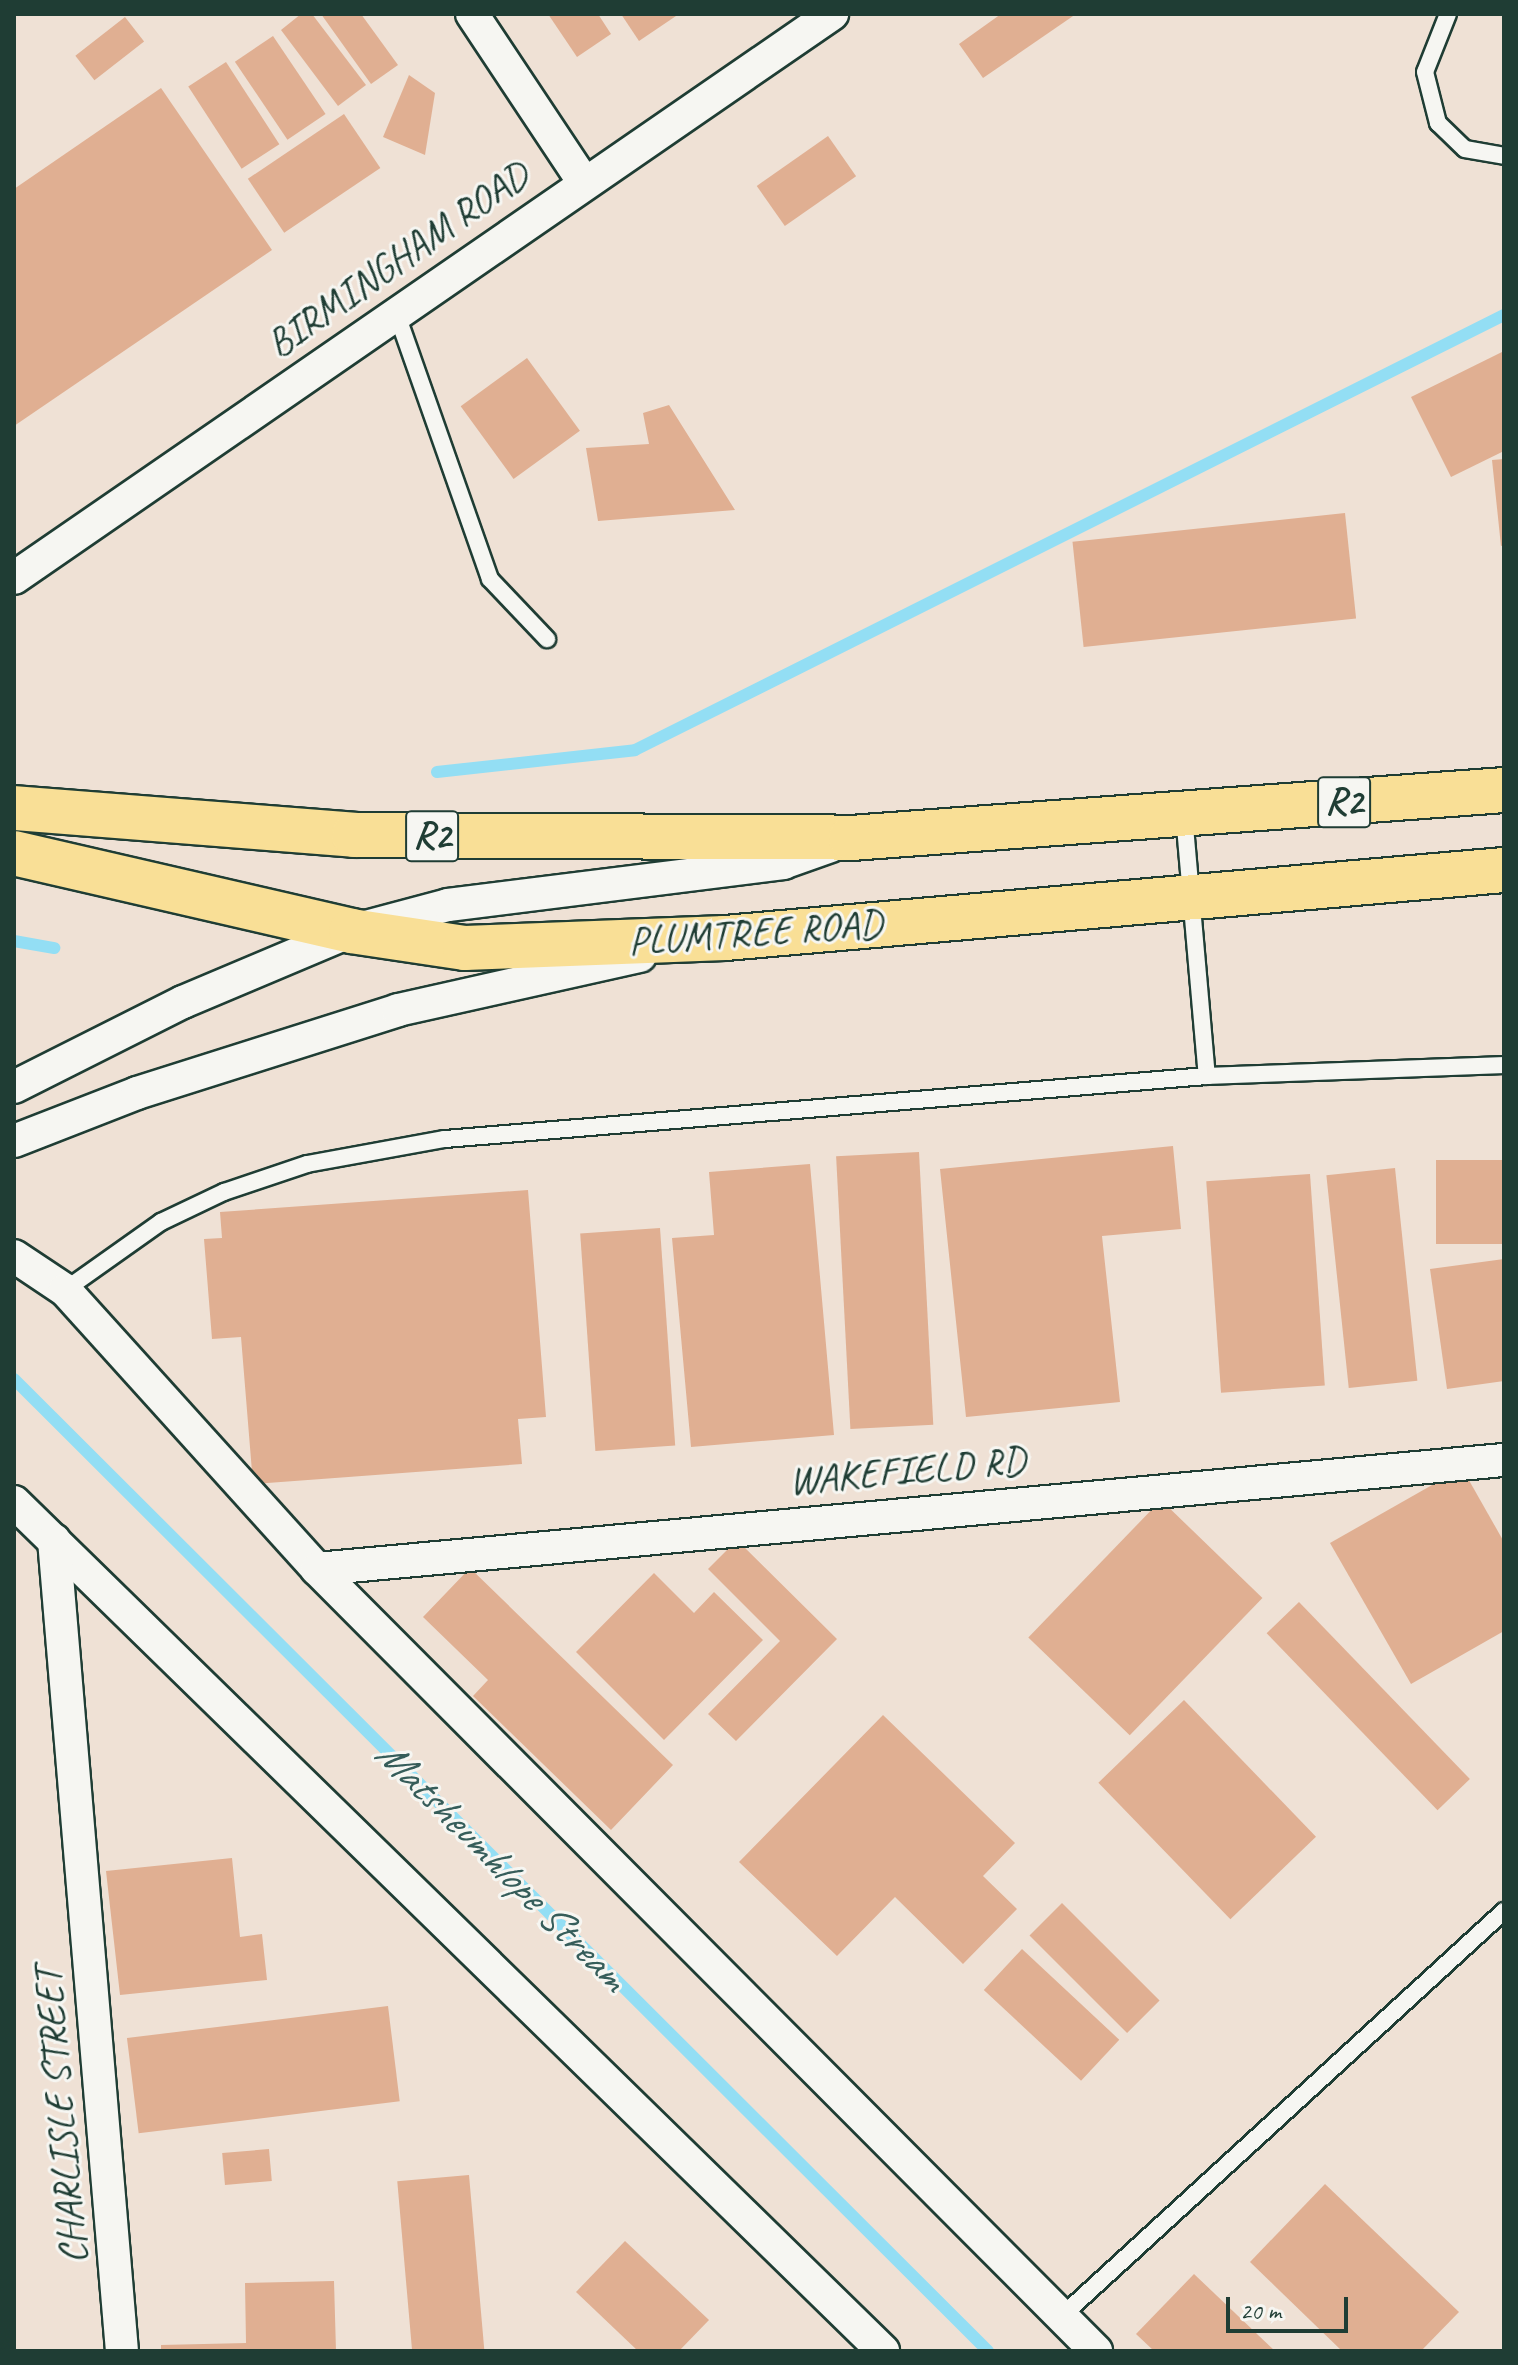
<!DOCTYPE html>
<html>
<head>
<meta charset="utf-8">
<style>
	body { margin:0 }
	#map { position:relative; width:1518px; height:2365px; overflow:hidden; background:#f6f6f2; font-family:Caveat,sans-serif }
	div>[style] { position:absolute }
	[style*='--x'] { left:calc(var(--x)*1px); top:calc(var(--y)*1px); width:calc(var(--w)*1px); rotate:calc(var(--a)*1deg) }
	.built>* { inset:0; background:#efe1d5; transform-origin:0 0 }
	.stream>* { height:12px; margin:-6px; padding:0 6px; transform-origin:6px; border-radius:6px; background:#93def4 }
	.building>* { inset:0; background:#e0af92; transform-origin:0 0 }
	.roads { filter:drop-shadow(2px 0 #1f3d34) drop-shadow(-2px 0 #1f3d34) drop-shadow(0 2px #1f3d34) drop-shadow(0 -2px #1f3d34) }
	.service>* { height:16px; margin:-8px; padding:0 8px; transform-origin:8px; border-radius:8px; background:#f6f6f2 }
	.minor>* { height:32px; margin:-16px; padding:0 16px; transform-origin:16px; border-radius:16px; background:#f6f6f2 }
	.trunk>* { height:44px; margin:-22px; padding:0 22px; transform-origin:22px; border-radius:22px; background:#f9df96 }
	span { translate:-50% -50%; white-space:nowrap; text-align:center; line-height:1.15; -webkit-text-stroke:6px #f6f6f2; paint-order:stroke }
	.shield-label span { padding:2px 6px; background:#f6f6f2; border:2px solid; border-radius:6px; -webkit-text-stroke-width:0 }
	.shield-label { font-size:38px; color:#1f3d34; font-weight:700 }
	.street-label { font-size:40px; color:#1f3d34 }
	.water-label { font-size:42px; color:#365d5a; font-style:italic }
	.frame { position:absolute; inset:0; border:16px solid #1f3d34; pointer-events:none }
	.scale { position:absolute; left:1226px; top:2297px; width:122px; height:36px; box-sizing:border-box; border:4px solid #1f3d34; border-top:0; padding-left:10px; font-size:24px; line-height:28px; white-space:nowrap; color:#1f3d34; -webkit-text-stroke:6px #f6f6f2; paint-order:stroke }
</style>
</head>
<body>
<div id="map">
	<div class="built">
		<div style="left:14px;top:14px;width:1490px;height:2337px"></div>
	</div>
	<div class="stream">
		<div style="--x:437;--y:772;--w:199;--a:-6.3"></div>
		<div style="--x:635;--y:750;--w:972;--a:-26.59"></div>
		<div style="--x:14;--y:941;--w:41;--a:9.9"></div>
		<div style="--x:14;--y:1379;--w:1376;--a:44.94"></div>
	</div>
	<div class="building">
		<div style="clip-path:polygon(301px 14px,312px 14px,366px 85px,338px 106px,281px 30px)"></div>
		<div style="clip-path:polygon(321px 14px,361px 14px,398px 65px,371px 84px)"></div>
		<div style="clip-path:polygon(548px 14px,598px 14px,611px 34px,577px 57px)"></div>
		<div style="clip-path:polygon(621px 14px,675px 14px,676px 16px,639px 41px)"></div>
		<div style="clip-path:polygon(1001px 14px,1076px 14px,983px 78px,959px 44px)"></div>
		<div style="left:125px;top:17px;width:31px;height:63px;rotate:52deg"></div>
		<div style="left:273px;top:36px;width:94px;height:46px;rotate:56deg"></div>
		<div style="left:226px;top:62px;width:98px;height:45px;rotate:57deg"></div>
		<div style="clip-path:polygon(409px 75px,435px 93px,425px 155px,383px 137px)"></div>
		<div style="clip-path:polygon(161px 88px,272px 250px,14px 426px,14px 189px)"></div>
		<div style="left:344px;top:114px;width:65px;height:116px;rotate:56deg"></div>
		<div style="left:828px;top:136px;width:49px;height:87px;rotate:55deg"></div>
		<div style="clip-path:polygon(1504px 351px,1504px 451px,1451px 477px,1411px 397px)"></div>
		<div style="left:527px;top:358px;width:90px;height:82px;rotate:54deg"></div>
		<div style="clip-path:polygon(669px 405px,735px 510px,598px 521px,586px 448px,649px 444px,643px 413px)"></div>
		<div style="clip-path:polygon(1504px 459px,1504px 545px,1501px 546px,1492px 460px)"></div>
		<div style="left:1345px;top:513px;width:106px;height:274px;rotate:84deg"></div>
		<div style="clip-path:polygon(1173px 1146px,1181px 1229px,1102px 1236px,1120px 1402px,966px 1417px,940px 1169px)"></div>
		<div style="left:919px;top:1152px;width:273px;height:83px;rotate:87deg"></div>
		<div style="left:1504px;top:1160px;width:84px;height:68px;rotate:90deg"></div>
		<div style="clip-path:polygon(810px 1164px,834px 1435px,691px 1447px,672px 1238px,714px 1235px,709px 1172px)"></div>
		<div style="left:1395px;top:1168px;width:214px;height:69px;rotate:84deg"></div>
		<div style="left:1310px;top:1174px;width:212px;height:104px;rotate:86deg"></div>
		<div style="clip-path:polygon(528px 1190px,546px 1417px,518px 1419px,522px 1464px,253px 1484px,241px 1337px,212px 1339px,204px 1239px,222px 1238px,220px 1212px)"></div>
		<div style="left:660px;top:1228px;width:218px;height:80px;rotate:86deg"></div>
		<div style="clip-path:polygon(1504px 1259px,1504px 1381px,1447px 1389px,1430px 1269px)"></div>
		<div style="clip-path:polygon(1462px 1468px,1504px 1542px,1504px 1631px,1411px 1684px,1330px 1543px)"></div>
		<div style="left:1161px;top:1500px;width:141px;height:191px;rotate:44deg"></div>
		<div style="clip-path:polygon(737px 1540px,837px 1639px,736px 1741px,708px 1714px,780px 1641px,708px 1569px)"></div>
		<div style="clip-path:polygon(470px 1568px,673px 1765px,611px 1830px,473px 1696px,488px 1680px,423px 1617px)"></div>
		<div style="clip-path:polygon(654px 1573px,694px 1613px,714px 1592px,763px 1640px,664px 1740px,576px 1652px)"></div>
		<div style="left:1299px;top:1602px;width:246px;height:45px;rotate:46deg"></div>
		<div style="left:1184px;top:1700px;width:190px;height:119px;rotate:46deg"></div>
		<div style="clip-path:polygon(883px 1715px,1015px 1843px,983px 1876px,1017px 1909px,963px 1964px,895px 1897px,837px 1956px,739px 1862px)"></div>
		<div style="clip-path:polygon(232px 1858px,240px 1937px,262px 1934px,267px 1980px,120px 1995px,106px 1871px)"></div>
		<div style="left:1062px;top:1903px;width:138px;height:46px;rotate:45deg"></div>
		<div style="left:1022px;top:1949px;width:133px;height:56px;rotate:43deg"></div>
		<div style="left:388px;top:2006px;width:96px;height:263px;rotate:83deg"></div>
		<div style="left:269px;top:2149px;width:32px;height:47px;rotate:85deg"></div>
		<div style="left:469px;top:2175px;width:177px;height:72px;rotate:85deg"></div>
		<div style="clip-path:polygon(1325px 2184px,1459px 2312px,1421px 2351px,1342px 2351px,1250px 2262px)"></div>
		<div style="clip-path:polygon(625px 2241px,709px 2320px,679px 2351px,638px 2351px,576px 2292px)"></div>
		<div style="clip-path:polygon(1194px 2274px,1275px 2351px,1154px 2351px,1136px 2334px)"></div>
		<div style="clip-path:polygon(334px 2281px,336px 2351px,161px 2351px,161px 2345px,246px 2343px,245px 2283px)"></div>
	</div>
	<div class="roads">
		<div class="service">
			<div style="--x:1448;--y:14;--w:62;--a:111.6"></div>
			<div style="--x:1425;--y:72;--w:53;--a:75.7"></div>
			<div style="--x:1438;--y:123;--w:37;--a:44"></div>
			<div style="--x:1465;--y:149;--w:40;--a:10"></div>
			<div style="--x:396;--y:312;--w:283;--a:70.6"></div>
			<div style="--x:490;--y:579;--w:83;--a:46.5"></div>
			<div style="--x:1184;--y:815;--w:262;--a:85"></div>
			<div style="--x:65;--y:1290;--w:118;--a:-35.3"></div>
			<div style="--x:161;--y:1222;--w:70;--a:-25.5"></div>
			<div style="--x:224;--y:1192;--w:88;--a:-18.6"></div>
			<div style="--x:307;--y:1164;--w:140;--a:-10.3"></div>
			<div style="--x:445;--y:1139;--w:765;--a:-4.73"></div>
			<div style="--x:1207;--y:1076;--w:297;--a:-2.1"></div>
			<div style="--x:1063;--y:2315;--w:598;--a:-42.49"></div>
		</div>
		<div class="minor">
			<div style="--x:472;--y:14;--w:201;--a:56.4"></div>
			<div style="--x:14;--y:578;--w:994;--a:-34.59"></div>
			<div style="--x:14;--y:1087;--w:189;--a:-26.7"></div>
			<div style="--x:183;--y:1002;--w:182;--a:-22.9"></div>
			<div style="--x:351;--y:931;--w:100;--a:-15"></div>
			<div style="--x:448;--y:905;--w:338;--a:-7.1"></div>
			<div style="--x:783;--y:863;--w:51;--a:-19.5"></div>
			<div style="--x:14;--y:1141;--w:132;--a:-21.3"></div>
			<div style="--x:137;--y:1093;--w:274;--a:-17.6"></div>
			<div style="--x:398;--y:1010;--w:248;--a:-12.6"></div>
			<div style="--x:14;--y:1256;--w:61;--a:33.7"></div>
			<div style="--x:65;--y:1290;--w:376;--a:47.9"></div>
			<div style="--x:317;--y:1569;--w:1104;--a:45.11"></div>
			<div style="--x:14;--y:1502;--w:1215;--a:44.33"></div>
			<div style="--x:54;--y:1540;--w:814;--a:85.21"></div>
			<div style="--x:317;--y:1569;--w:1192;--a:-5.25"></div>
		</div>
		<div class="trunk">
			<div style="--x:14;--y:808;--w:341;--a:4.5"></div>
			<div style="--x:354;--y:835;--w:497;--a:0.3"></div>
			<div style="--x:851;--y:838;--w:655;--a:-4.2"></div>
			<div style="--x:14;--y:853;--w:346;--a:13"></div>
			<div style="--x:351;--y:931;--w:115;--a:8.5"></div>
			<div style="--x:465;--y:948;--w:260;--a:-2.2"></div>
			<div style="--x:725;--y:938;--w:782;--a:-4.99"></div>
		</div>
	</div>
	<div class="shield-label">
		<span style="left:1344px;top:802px">R2</span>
		<span style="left:432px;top:836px">R2</span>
	</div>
	<div class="street-label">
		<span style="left:397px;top:259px;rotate:-35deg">BIRMINGHAM ROAD</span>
		<span style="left:755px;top:932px;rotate:-4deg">PLUMTREE ROAD</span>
		<span style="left:907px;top:1470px;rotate:-5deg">WAKEFIELD RD</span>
		<span style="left:60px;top:2116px;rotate:-95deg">CHARLISLE STREET</span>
	</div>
	<div class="water-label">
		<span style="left:501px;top:1865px;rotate:45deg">Matsheumhlope Stream</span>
	</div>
	<div class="frame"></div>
	<div class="scale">20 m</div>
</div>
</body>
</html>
